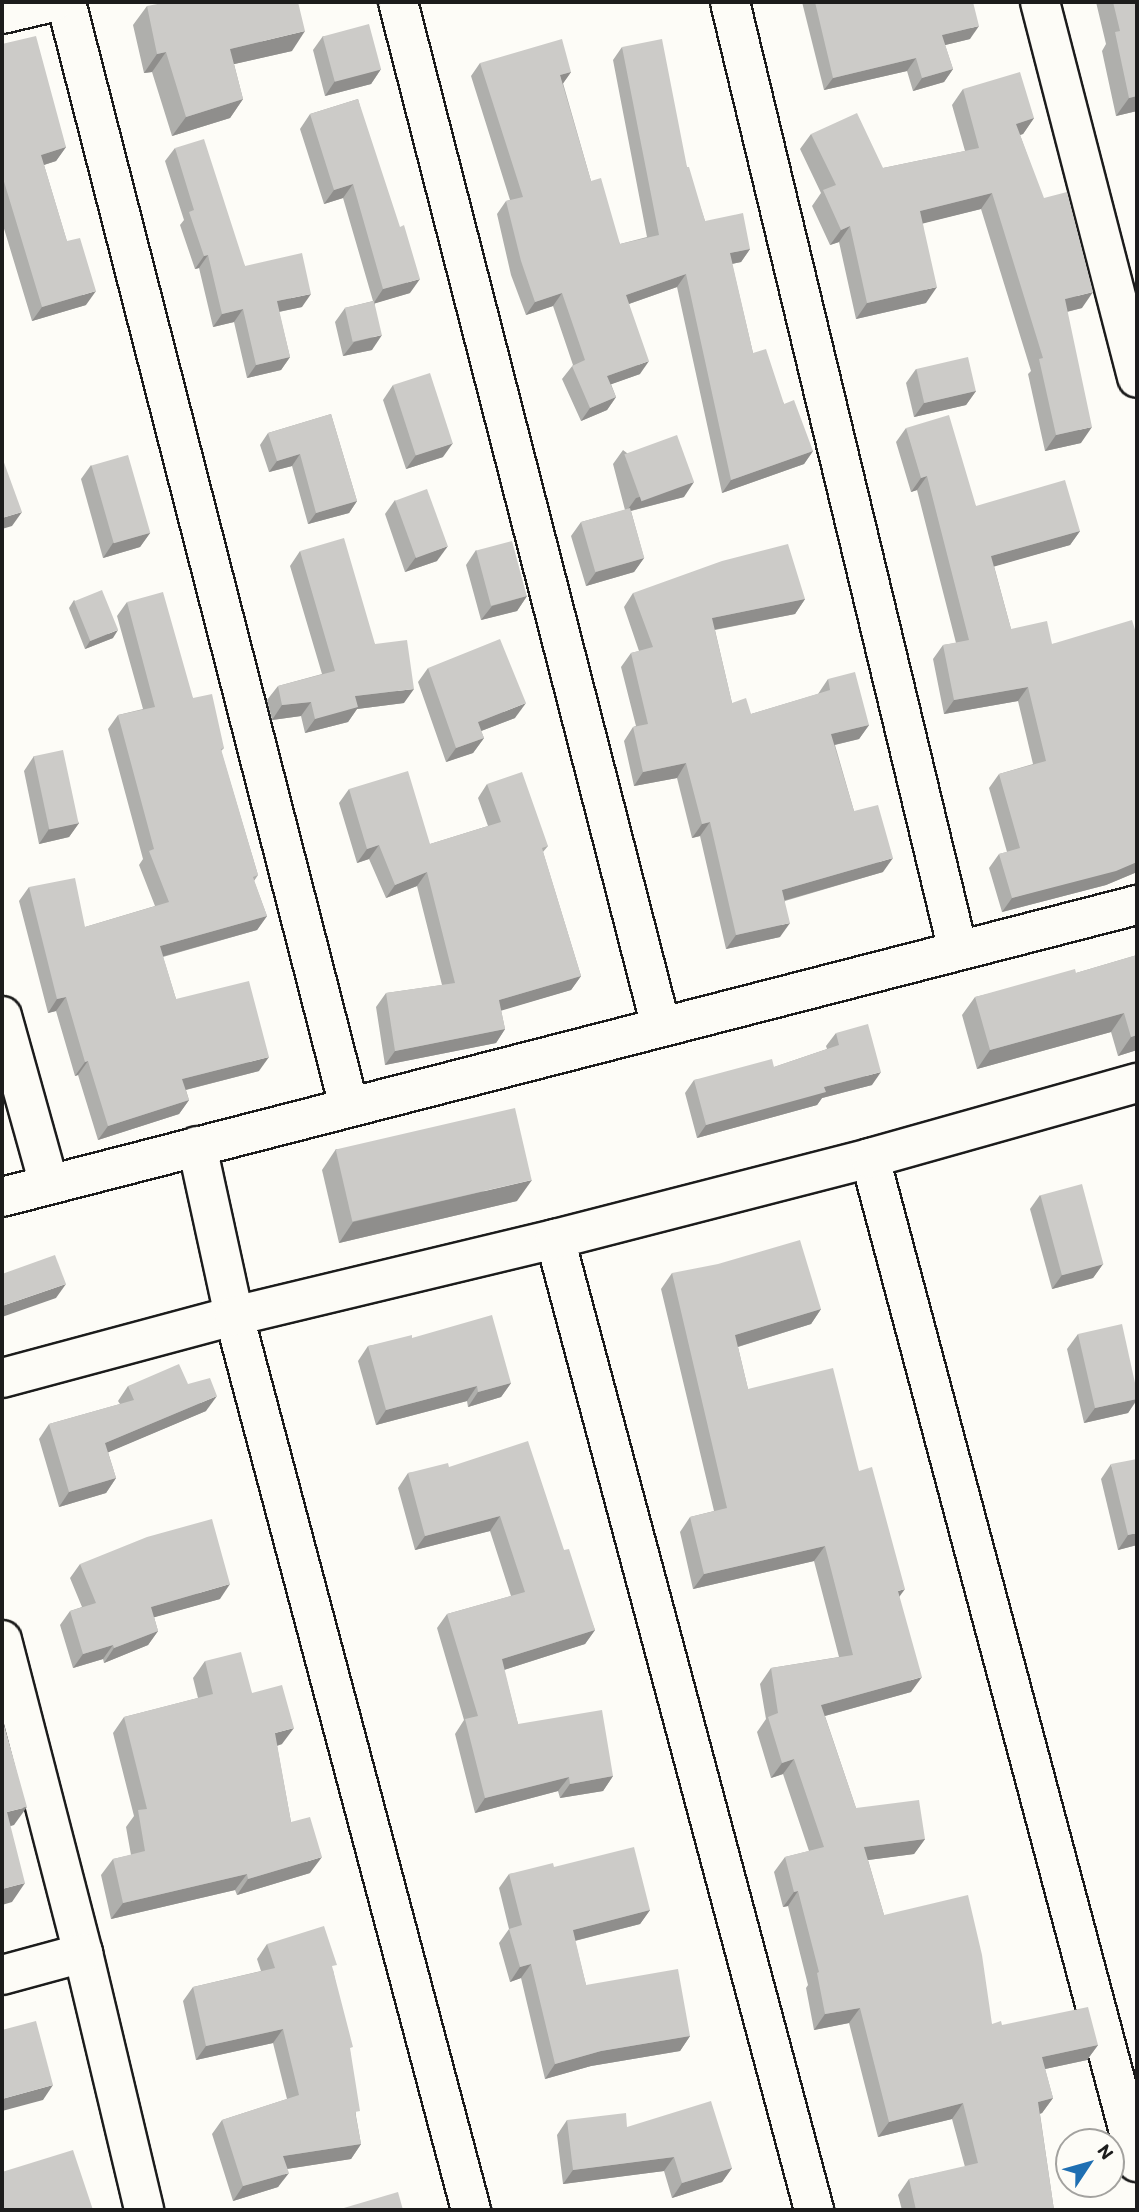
<!DOCTYPE html>
<html>
<head>
<meta charset="utf-8">
<style>
	body { margin:0 }
	#map { position:relative; width:1139px; height:2212px; overflow:hidden; background:#fdfcf7; font-family:Itim,sans-serif }
	div>[style] { position:absolute }
	[style*='--x'] { left:calc(var(--x)*1px); top:calc(var(--y)*1px); width:calc(var(--w)*1px); rotate:calc(var(--a)*1deg) }
	.roads { filter:drop-shadow(2px 0 #1c1c1c) drop-shadow(-2px 0 #1c1c1c) drop-shadow(0 2px #1c1c1c) drop-shadow(0 -2px #1c1c1c) }
	.minor>* { height:38px; margin:-19px; padding:0 19px; transform-origin:19px; border-radius:19px; background:#fdfcf7 }
	.wall>* { inset:0; background:#afafac }
	.shaded-wall>* { inset:0; background:#8f8e8c }
	.building>* { inset:0; background:#cccbc8; transform-origin:0 0 }
	span { translate:-50% -50%; white-space:nowrap; text-align:center; line-height:1.15; -webkit-text-stroke:5px #fdfcf7; paint-order:stroke }
	.frame { position:absolute; inset:0; border:4px solid #1c1c1c; pointer-events:none }
	.north { position:absolute; left:1055px; top:2128px; width:70px; height:70px; box-sizing:border-box; background:#fdfcf7; border:2px solid #a3a29f; border-radius:50%; rotate:54deg; font-size:19px; font-weight:700; line-height:28px; text-align:center; color:#1c1c1c }
	.north::after { content:''; display:block; margin:auto; width:24px; height:32px; background:#1f6fb2; clip-path:polygon(50% 0,100% 100%,50% 72%,0 100%) }
</style>
</head>
<body>
<div id="map">
	<div class="roads">
		<div class="minor">
			<div style="--x:66;--y:2;--w:1141;--a:75.63"></div>
			<div style="--x:398;--y:2;--w:1058;--a:75.61"></div>
			<div style="--x:730;--y:2;--w:976;--a:76.49"></div>
			<div style="--x:1040;--y:2;--w:388;--a:75.5"></div>
			<div style="--x:2;--y:14;--w:52;--a:-13.2"></div>
			<div style="--x:2;--y:1016;--w:174;--a:74.4"></div>
			<div style="--x:197;--y:1146;--w:174;--a:77.7"></div>
			<div style="--x:234;--y:1316;--w:925;--a:75.15"></div>
			<div style="--x:870;--y:1158;--w:1039;--a:75.11"></div>
			<div style="--x:2;--y:1197;--w:1172;--a:-14.43"></div>
			<div style="--x:555;--y:1239;--w:1005;--a:75.06"></div>
			<div style="--x:2;--y:1378;--w:240;--a:-15"></div>
			<div style="--x:234;--y:1316;--w:330;--a:-13.5"></div>
			<div style="--x:555;--y:1239;--w:325;--a:-14.4"></div>
			<div style="--x:870;--y:1158;--w:277;--a:-15.7"></div>
			<div style="--x:2;--y:1640;--w:323;--a:75.5"></div>
			<div style="--x:83;--y:1953;--w:264;--a:76.6"></div>
			<div style="--x:2;--y:1975;--w:84;--a:-15.2"></div>
		</div>
	</div>
	<div class="wall">
		<div style="clip-path:polygon(802px 2px,973px 2px,970px 39px,945px 45px,953px 69px,944px 82px,913px 91px,907px 71px,824px 90px)"></div>
		<div style="clip-path:polygon(1096px 2px,1137px 2px,1137px 111px,1116px 116px,1102px 51px,1106px 44px)"></div>
		<div style="clip-path:polygon(147px 6px,292px 51px,234px 64px,243px 99px,230px 118px,172px 136px,152px 72px,144px 73px,133px 25px)"></div>
		<div style="clip-path:polygon(323px 36px,381px 69px,371px 84px,325px 96px,313px 50px)"></div>
		<div style="clip-path:polygon(2px 44px,66px 147px,56px 161px,44px 165px,86px 305px,32px 321px,2px 222px)"></div>
		<div style="clip-path:polygon(622px 47px,687px 167px,705px 221px,750px 249px,741px 262px,732px 264px,753px 353px,813px 451px,804px 464px,722px 493px,677px 287px,629px 304px,640px 374px,611px 384px,616px 397px,607px 410px,581px 421px,562px 379px,573px 365px,553px 306px,526px 315px,511px 275px,497px 214px,506px 201px,510px 200px,471px 76px,480px 63px,571px 72px,563px 83px,591px 181px,620px 244px,647px 237px,613px 60px)"></div>
		<div style="clip-path:polygon(963px 89px,1034px 118px,1023px 134px,1020px 135px,1082px 308px,1067px 312px,1081px 443px,1045px 451px,1028px 374px,1031px 371px,981px 209px,923px 223px,926px 303px,856px 319px,839px 242px,830px 245px,812px 206px,821px 193px,800px 149px,811px 134px,883px 168px,965px 151px,952px 105px)"></div>
		<div style="clip-path:polygon(358px 99px,410px 293px,375px 303px,372px 350px,343px 356px,335px 322px,345px 308px,373px 301px,343px 198px,324px 204px,300px 129px,310px 114px)"></div>
		<div style="clip-path:polygon(175px 148px,245px 266px,302px 307px,279px 312px,290px 357px,281px 370px,247px 378px,234px 322px,213px 327px,199px 268px,195px 269px,180px 225px,184px 220px,165px 161px)"></div>
		<div style="clip-path:polygon(916px 369px,976px 391px,966px 405px,914px 417px,906px 383px)"></div>
		<div style="clip-path:polygon(393px 385px,443px 457px,406px 469px,383px 400px)"></div>
		<div style="clip-path:polygon(331px 414px,357px 501px,349px 513px,308px 524px,292px 466px,269px 472px,260px 445px,268px 433px)"></div>
		<div style="clip-path:polygon(906px 428px,976px 506px,1080px 531px,1070px 545px,994px 566px,1011px 629px,1052px 644px,1137px 636px,1137px 872px,1106px 885px,1002px 912px,989px 868px,999px 854px,1007px 852px,989px 788px,999px 774px,1033px 764px,1018px 701px,944px 714px,933px 659px,943px 645px,956px 643px,917px 490px,911px 492px,896px 442px)"></div>
		<div style="clip-path:polygon(623px 450px,684px 497px,631px 511px,644px 558px,634px 572px,586px 586px,571px 536px,581px 522px,625px 510px,613px 464px)"></div>
		<div style="clip-path:polygon(91px 465px,150px 533px,140px 547px,103px 558px,81px 479px)"></div>
		<div style="clip-path:polygon(395px 500px,437px 561px,405px 572px,385px 514px)"></div>
		<div style="clip-path:polygon(476px 550px,527px 596px,517px 611px,481px 620px,466px 565px)"></div>
		<div style="clip-path:polygon(300px 551px,375px 644px,404px 703px,357px 709px,348px 722px,305px 733px,301px 716px,272px 720px,267px 700px,278px 686px,322px 674px,290px 566px)"></div>
		<div style="clip-path:polygon(633px 593px,805px 599px,795px 614px,715px 630px,732px 703px,751px 714px,818px 694px,828px 679px,869px 725px,859px 739px,835px 745px,854px 811px,883px 872px,785px 901px,780px 937px,726px 949px,700px 836px,692px 838px,677px 778px,634px 786px,624px 741px,633px 727px,636px 726px,621px 667px,631px 653px,639px 651px,624px 607px)"></div>
		<div style="clip-path:polygon(74px 600px,113px 638px,85px 649px,69px 608px)"></div>
		<div style="clip-path:polygon(127px 602px,193px 698px,224px 748px,221px 751px,258px 875px,254px 881px,267px 916px,257px 930px,163px 957px,176px 999px,259px 1071px,186px 1090px,189px 1100px,179px 1114px,98px 1140px,78px 1075px,75px 1076px,56px 1011px,48px 1013px,19px 901px,29px 887px,85px 927px,155px 906px,139px 865px,143px 859px,108px 729px,118px 715px,143px 709px,117px 616px)"></div>
		<div style="clip-path:polygon(428px 668px,515px 718px,481px 731px,484px 738px,473px 753px,446px 762px,418px 682px)"></div>
		<div style="clip-path:polygon(34px 756px,79px 823px,69px 837px,39px 844px,24px 771px)"></div>
		<div style="clip-path:polygon(487px 784px,548px 846px,543px 852px,581px 976px,571px 990px,501px 1010px,505px 1029px,496px 1043px,385px 1065px,376px 1007px,386px 993px,442px 985px,417px 886px,386px 898px,369px 859px,357px 863px,339px 803px,349px 789px,430px 844px,488px 826px,478px 798px)"></div>
		<div style="clip-path:polygon(1137px 955px,1137px 1050px,1118px 1056px,1111px 1032px,977px 1069px,962px 1015px,975px 997px,1076px 973px)"></div>
		<div style="clip-path:polygon(836px 1033px,872px 1085px,822px 1098px,817px 1105px,697px 1138px,685px 1093px,694px 1080px,774px 1067px,827px 1049px,826px 1046px)"></div>
		<div style="clip-path:polygon(336px 1149px,517px 1201px,339px 1243px,322px 1170px)"></div>
		<div style="clip-path:polygon(1040px 1195px,1103px 1264px,1093px 1278px,1052px 1289px,1030px 1209px)"></div>
		<div style="clip-path:polygon(672px 1273px,821px 1309px,811px 1324px,738px 1347px,748px 1389px,859px 1471px,899px 1597px,911px 1692px,825px 1716px,856px 1808px,925px 1839px,914px 1854px,868px 1860px,884px 1915px,992px 2024px,1098px 2045px,1087px 2060px,1045px 2069px,1053px 2098px,1042px 2113px,1040px 2114px,1054px 2210px,902px 2210px,898px 2195px,909px 2179px,965px 2167px,952px 2119px,878px 2137px,849px 2023px,814px 2030px,806px 1988px,808px 1985px,788px 1906px,783px 1907px,774px 1872px,785px 1857px,809px 1851px,783px 1774px,771px 1778px,757px 1732px,766px 1719px,760px 1684px,771px 1668px,839px 1657px,814px 1561px,693px 1589px,680px 1532px,690px 1517px,714px 1511px,661px 1289px)"></div>
		<div style="clip-path:polygon(1078px 1334px,1137px 1392px,1137px 1400px,1128px 1413px,1084px 1423px,1067px 1349px)"></div>
		<div style="clip-path:polygon(412px 1338px,511px 1383px,501px 1397px,468px 1407px,467px 1401px,376px 1425px,358px 1361px,368px 1346px)"></div>
		<div style="clip-path:polygon(188px 1384px,206px 1411px,108px 1452px,116px 1478px,106px 1493px,59px 1507px,39px 1439px,49px 1424px,120px 1404px,118px 1401px,128px 1386px)"></div>
		<div style="clip-path:polygon(1111px 1464px,1137px 1545px,1118px 1550px,1101px 1479px)"></div>
		<div style="clip-path:polygon(449px 1467px,564px 1550px,595px 1630px,585px 1644px,504px 1670px,518px 1724px,613px 1776px,603px 1791px,560px 1798px,558px 1791px,475px 1813px,455px 1734px,464px 1720px,437px 1628px,447px 1614px,511px 1596px,490px 1531px,415px 1550px,398px 1488px,408px 1473px)"></div>
		<div style="clip-path:polygon(80px 1564px,220px 1599px,154px 1617px,158px 1631px,148px 1645px,104px 1663px,103px 1659px,73px 1668px,60px 1625px,70px 1611px,82px 1607px,70px 1578px)"></div>
		<div style="clip-path:polygon(205px 1661px,252px 1693px,282px 1744px,277px 1746px,291px 1822px,310px 1873px,237px 1895px,235px 1890px,111px 1919px,101px 1875px,113px 1859px,131px 1855px,126px 1827px,134px 1816px,113px 1733px,124px 1717px,198px 1698px,193px 1678px)"></div>
		<div style="clip-path:polygon(554px 1867px,650px 1910px,640px 1924px,575px 1941px,586px 1985px,690px 2036px,680px 2051px,591px 2066px,545px 2079px,521px 1978px,510px 1982px,499px 1943px,509px 1929px,499px 1888px,509px 1874px)"></div>
		<div style="clip-path:polygon(267px 1944px,333px 1970px,350px 2051px,356px 2116px,361px 2144px,351px 2159px,287px 2169px,278px 2187px,233px 2201px,212px 2134px,222px 2120px,287px 2099px,273px 2043px,196px 2060px,183px 2001px,193px 1987px,261px 1971px,257px 1959px)"></div>
		<div style="clip-path:polygon(567px 2120px,627px 2127px,732px 2168px,722px 2182px,672px 2198px,664px 2171px,563px 2184px,557px 2135px)"></div>
	</div>
	<div class="shaded-wall">
		<div style="clip-path:polygon(979px 26px,970px 39px,933px 48px,942px 35px)"></div>
		<div style="clip-path:polygon(305px 31px,292px 51px,217px 68px,230px 49px)"></div>
		<div style="clip-path:polygon(166px 52px,152px 72px,144px 73px,157px 54px)"></div>
		<div style="clip-path:polygon(916px 58px,907px 71px,824px 90px,833px 78px)"></div>
		<div style="clip-path:polygon(381px 69px,371px 84px,325px 96px,335px 81px)"></div>
		<div style="clip-path:polygon(953px 69px,944px 82px,913px 91px,922px 78px)"></div>
		<div style="clip-path:polygon(571px 72px,562px 85px,560px 75px)"></div>
		<div style="clip-path:polygon(1137px 96px,1137px 111px,1116px 116px,1129px 98px)"></div>
		<div style="clip-path:polygon(243px 99px,230px 118px,172px 136px,186px 117px)"></div>
		<div style="clip-path:polygon(1034px 118px,1023px 134px,1005px 139px,1016px 124px)"></div>
		<div style="clip-path:polygon(66px 147px,56px 161px,31px 169px,41px 155px)"></div>
		<div style="clip-path:polygon(353px 184px,343px 198px,324px 204px,334px 190px)"></div>
		<div style="clip-path:polygon(992px 193px,981px 209px,909px 227px,920px 211px)"></div>
		<div style="clip-path:polygon(850px 226px,839px 242px,830px 245px,841px 230px)"></div>
		<div style="clip-path:polygon(750px 249px,741px 262px,721px 266px,730px 253px)"></div>
		<div style="clip-path:polygon(208px 255px,199px 268px,195px 269px,204px 256px)"></div>
		<div style="clip-path:polygon(686px 274px,677px 287px,617px 308px,626px 295px)"></div>
		<div style="clip-path:polygon(420px 279px,410px 293px,373px 304px,383px 289px)"></div>
		<div style="clip-path:polygon(937px 287px,926px 303px,856px 319px,867px 303px)"></div>
		<div style="clip-path:polygon(96px 291px,86px 305px,32px 321px,42px 307px)"></div>
		<div style="clip-path:polygon(1093px 292px,1082px 308px,1053px 315px,1065px 299px)"></div>
		<div style="clip-path:polygon(562px 293px,553px 306px,526px 315px,535px 302px)"></div>
		<div style="clip-path:polygon(311px 294px,302px 307px,268px 314px,277px 301px)"></div>
		<div style="clip-path:polygon(243px 309px,234px 322px,213px 327px,222px 314px)"></div>
		<div style="clip-path:polygon(382px 335px,372px 350px,343px 356px,354px 342px)"></div>
		<div style="clip-path:polygon(290px 357px,281px 370px,247px 378px,256px 365px)"></div>
		<div style="clip-path:polygon(649px 361px,640px 374px,598px 389px,607px 376px)"></div>
		<div style="clip-path:polygon(976px 391px,966px 405px,914px 417px,924px 403px)"></div>
		<div style="clip-path:polygon(616px 397px,607px 410px,581px 421px,590px 408px)"></div>
		<div style="clip-path:polygon(1092px 427px,1081px 443px,1045px 451px,1056px 435px)"></div>
		<div style="clip-path:polygon(453px 443px,443px 457px,406px 469px,416px 455px)"></div>
		<div style="clip-path:polygon(813px 451px,804px 464px,722px 493px,731px 480px)"></div>
		<div style="clip-path:polygon(300px 454px,292px 466px,269px 472px,277px 461px)"></div>
		<div style="clip-path:polygon(927px 476px,917px 490px,911px 492px,921px 478px)"></div>
		<div style="clip-path:polygon(694px 482px,684px 497px,626px 512px,636px 498px)"></div>
		<div style="clip-path:polygon(357px 501px,349px 513px,308px 524px,316px 513px)"></div>
		<div style="clip-path:polygon(22px 512px,12px 526px,2px 529px,2px 518px)"></div>
		<div style="clip-path:polygon(1080px 531px,1070px 545px,982px 570px,991px 556px)"></div>
		<div style="clip-path:polygon(150px 533px,140px 547px,103px 558px,113px 543px)"></div>
		<div style="clip-path:polygon(448px 546px,437px 561px,405px 572px,416px 557px)"></div>
		<div style="clip-path:polygon(644px 558px,634px 572px,586px 586px,596px 572px)"></div>
		<div style="clip-path:polygon(527px 596px,517px 611px,481px 620px,492px 606px)"></div>
		<div style="clip-path:polygon(805px 599px,795px 614px,702px 632px,712px 618px)"></div>
		<div style="clip-path:polygon(118px 630px,113px 638px,85px 649px,90px 641px)"></div>
		<div style="clip-path:polygon(1028px 687px,1018px 701px,944px 714px,954px 700px)"></div>
		<div style="clip-path:polygon(414px 689px,404px 703px,357px 709px,348px 722px,305px 733px,315px 719px,355px 696px)"></div>
		<div style="clip-path:polygon(311px 702px,301px 716px,272px 720px,282px 705px)"></div>
		<div style="clip-path:polygon(526px 703px,515px 718px,468px 736px,478px 722px)"></div>
		<div style="clip-path:polygon(869px 725px,859px 739px,821px 748px,831px 734px)"></div>
		<div style="clip-path:polygon(484px 738px,473px 753px,446px 762px,456px 748px)"></div>
		<div style="clip-path:polygon(686px 763px,677px 778px,634px 786px,643px 772px)"></div>
		<div style="clip-path:polygon(710px 822px,700px 836px,692px 838px,702px 824px)"></div>
		<div style="clip-path:polygon(79px 823px,69px 837px,39px 844px,49px 829px)"></div>
		<div style="clip-path:polygon(379px 845px,369px 859px,357px 863px,367px 849px)"></div>
		<div style="clip-path:polygon(893px 858px,883px 872px,772px 904px,782px 890px)"></div>
		<div style="clip-path:polygon(1137px 862px,1137px 872px,1106px 885px,1002px 912px,1012px 898px)"></div>
		<div style="clip-path:polygon(427px 872px,417px 886px,386px 898px,395px 885px)"></div>
		<div style="clip-path:polygon(267px 916px,257px 930px,150px 960px,160px 946px)"></div>
		<div style="clip-path:polygon(790px 923px,780px 937px,726px 949px,736px 935px)"></div>
		<div style="clip-path:polygon(581px 976px,571px 990px,490px 1014px,499px 1000px)"></div>
		<div style="clip-path:polygon(66px 997px,56px 1011px,48px 1013px,57px 999px)"></div>
		<div style="clip-path:polygon(1124px 1013px,1111px 1032px,977px 1069px,990px 1050px)"></div>
		<div style="clip-path:polygon(505px 1029px,496px 1043px,385px 1065px,395px 1051px)"></div>
		<div style="clip-path:polygon(1137px 1035px,1137px 1050px,1118px 1056px,1131px 1037px)"></div>
		<div style="clip-path:polygon(269px 1057px,259px 1071px,173px 1093px,182px 1079px)"></div>
		<div style="clip-path:polygon(88px 1061px,78px 1075px,75px 1076px,85px 1062px)"></div>
		<div style="clip-path:polygon(881px 1072px,872px 1085px,822px 1098px,817px 1105px,697px 1138px,706px 1125px,824px 1087px)"></div>
		<div style="clip-path:polygon(189px 1100px,179px 1114px,98px 1140px,108px 1126px)"></div>
		<div style="clip-path:polygon(532px 1180px,517px 1201px,339px 1243px,353px 1222px)"></div>
		<div style="clip-path:polygon(1103px 1264px,1093px 1278px,1052px 1289px,1062px 1275px)"></div>
		<div style="clip-path:polygon(66px 1284px,56px 1298px,2px 1317px,2px 1306px)"></div>
		<div style="clip-path:polygon(821px 1309px,811px 1324px,724px 1351px,735px 1335px)"></div>
		<div style="clip-path:polygon(511px 1383px,501px 1397px,468px 1407px,478px 1392px)"></div>
		<div style="clip-path:polygon(477px 1386px,467px 1401px,376px 1425px,386px 1410px)"></div>
		<div style="clip-path:polygon(217px 1396px,206px 1411px,95px 1458px,105px 1443px)"></div>
		<div style="clip-path:polygon(1137px 1399px,1128px 1413px,1084px 1423px,1095px 1408px)"></div>
		<div style="clip-path:polygon(116px 1478px,106px 1493px,59px 1507px,69px 1492px)"></div>
		<div style="clip-path:polygon(500px 1516px,490px 1531px,415px 1550px,425px 1536px)"></div>
		<div style="clip-path:polygon(1137px 1533px,1137px 1545px,1118px 1550px,1128px 1535px)"></div>
		<div style="clip-path:polygon(825px 1546px,814px 1561px,693px 1589px,704px 1574px)"></div>
		<div style="clip-path:polygon(230px 1584px,220px 1599px,141px 1621px,151px 1607px)"></div>
		<div style="clip-path:polygon(905px 1589px,894px 1604px,898px 1591px)"></div>
		<div style="clip-path:polygon(595px 1630px,585px 1644px,491px 1674px,502px 1659px)"></div>
		<div style="clip-path:polygon(158px 1631px,148px 1645px,104px 1663px,114px 1648px)"></div>
		<div style="clip-path:polygon(113px 1645px,103px 1659px,73px 1668px,83px 1654px)"></div>
		<div style="clip-path:polygon(922px 1677px,911px 1692px,810px 1720px,821px 1705px)"></div>
		<div style="clip-path:polygon(294px 1728px,282px 1744px,263px 1750px,275px 1733px)"></div>
		<div style="clip-path:polygon(794px 1759px,783px 1774px,771px 1778px,782px 1763px)"></div>
		<div style="clip-path:polygon(613px 1776px,603px 1791px,560px 1798px,570px 1784px)"></div>
		<div style="clip-path:polygon(569px 1777px,558px 1791px,475px 1813px,485px 1798px)"></div>
		<div style="clip-path:polygon(27px 1807px,14px 1825px,2px 1829px,7px 1812px)"></div>
		<div style="clip-path:polygon(925px 1839px,914px 1854px,853px 1862px,864px 1847px)"></div>
		<div style="clip-path:polygon(322px 1857px,310px 1873px,237px 1895px,248px 1879px)"></div>
		<div style="clip-path:polygon(247px 1874px,235px 1890px,111px 1919px,123px 1903px)"></div>
		<div style="clip-path:polygon(25px 1883px,12px 1902px,2px 1905px,2px 1889px)"></div>
		<div style="clip-path:polygon(798px 1891px,788px 1906px,783px 1907px,794px 1892px)"></div>
		<div style="clip-path:polygon(650px 1910px,640px 1924px,562px 1944px,573px 1930px)"></div>
		<div style="clip-path:polygon(531px 1964px,521px 1978px,510px 1982px,520px 1967px)"></div>
		<div style="clip-path:polygon(860px 2008px,849px 2023px,814px 2030px,825px 2014px)"></div>
		<div style="clip-path:polygon(283px 2029px,273px 2043px,196px 2060px,206px 2046px)"></div>
		<div style="clip-path:polygon(690px 2036px,680px 2051px,591px 2066px,545px 2079px,555px 2064px,601px 2051px)"></div>
		<div style="clip-path:polygon(1098px 2045px,1087px 2060px,1031px 2072px,1042px 2057px)"></div>
		<div style="clip-path:polygon(53px 2085px,43px 2100px,2px 2111px,2px 2099px)"></div>
		<div style="clip-path:polygon(1053px 2098px,1042px 2113px,1027px 2117px,1038px 2102px)"></div>
		<div style="clip-path:polygon(963px 2103px,952px 2119px,878px 2137px,889px 2122px)"></div>
		<div style="clip-path:polygon(361px 2144px,351px 2159px,273px 2171px,283px 2156px)"></div>
		<div style="clip-path:polygon(674px 2157px,664px 2171px,563px 2184px,573px 2170px)"></div>
		<div style="clip-path:polygon(732px 2168px,722px 2182px,672px 2198px,682px 2183px)"></div>
		<div style="clip-path:polygon(289px 2173px,278px 2187px,233px 2201px,243px 2186px)"></div>
	</div>
	<div class="building">
		<div style="clip-path:polygon(168px 2px,298px 2px,305px 31px,230px 49px,243px 99px,186px 117px,166px 52px,157px 54px,147px 6px)"></div>
		<div style="clip-path:polygon(815px 2px,973px 2px,979px 26px,942px 35px,953px 69px,922px 78px,916px 58px,833px 78px)"></div>
		<div style="clip-path:polygon(1113px 2px,1137px 2px,1137px 96px,1129px 98px,1115px 32px,1120px 31px)"></div>
		<div style="left:369px;top:24px;width:47px;height:48px;rotate:75deg"></div>
		<div style="clip-path:polygon(36px 36px,66px 147px,41px 155px,67px 241px,80px 238px,96px 291px,42px 307px,2px 175px,2px 44px)"></div>
		<div style="clip-path:polygon(562px 39px,571px 72px,560px 75px,591px 181px,601px 178px,620px 244px,659px 235px,622px 47px,662px 39px,687px 167px,689px 167px,705px 221px,743px 213px,750px 249px,730px 253px,753px 353px,766px 349px,784px 404px,794px 400px,813px 451px,731px 480px,686px 274px,626px 295px,649px 361px,607px 376px,616px 397px,590px 408px,572px 366px,585px 360px,562px 293px,535px 302px,521px 261px,506px 201px,523px 197px,480px 63px)"></div>
		<div style="clip-path:polygon(1020px 72px,1034px 118px,1016px 124px,1044px 198px,1067px 192px,1093px 292px,1065px 299px,1092px 427px,1056px 435px,1039px 359px,1043px 358px,992px 193px,920px 211px,937px 287px,867px 303px,850px 226px,841px 230px,823px 190px,836px 185px,811px 134px,857px 113px,883px 168px,979px 148px,963px 89px)"></div>
		<div style="clip-path:polygon(358px 99px,400px 227px,404px 225px,420px 279px,383px 289px,353px 184px,334px 190px,310px 114px)"></div>
		<div style="clip-path:polygon(204px 139px,245px 266px,302px 253px,311px 294px,277px 301px,290px 357px,256px 365px,243px 309px,222px 314px,208px 255px,204px 256px,189px 212px,194px 210px,175px 148px)"></div>
		<div style="left:374px;top:301px;width:35px;height:30px;rotate:77deg"></div>
		<div style="left:968px;top:357px;width:35px;height:53px;rotate:77deg"></div>
		<div style="left:430px;top:373px;width:74px;height:39px;rotate:72deg"></div>
		<div style="clip-path:polygon(331px 414px,357px 501px,316px 513px,300px 454px,277px 461px,268px 433px)"></div>
		<div style="clip-path:polygon(949px 415px,976px 506px,1065px 480px,1080px 531px,991px 556px,1011px 629px,1047px 621px,1052px 644px,1132px 620px,1137px 636px,1137px 862px,1116px 871px,1012px 898px,999px 854px,1020px 848px,999px 774px,1046px 761px,1028px 687px,954px 700px,943px 645px,969px 640px,927px 476px,921px 478px,906px 428px)"></div>
		<div style="left:677px;top:435px;width:50px;height:56px;rotate:70deg"></div>
		<div style="left:128px;top:455px;width:81px;height:38px;rotate:74deg"></div>
		<div style="clip-path:polygon(2px 457px,22px 512px,2px 518px)"></div>
		<div style="left:427px;top:489px;width:61px;height:34px;rotate:70deg"></div>
		<div style="left:630px;top:508px;width:52px;height:51px;rotate:74deg"></div>
		<div style="clip-path:polygon(344px 538px,375px 644px,407px 640px,414px 689px,355px 696px,358px 707px,315px 719px,311px 702px,282px 705px,278px 686px,335px 671px,300px 551px)"></div>
		<div style="left:512px;top:541px;width:57px;height:37px;rotate:75deg"></div>
		<div style="clip-path:polygon(788px 544px,805px 599px,712px 618px,732px 703px,746px 698px,751px 714px,830px 690px,828px 679px,855px 672px,869px 725px,831px 734px,854px 811px,878px 805px,893px 858px,782px 890px,790px 923px,736px 935px,710px 822px,702px 824px,686px 763px,643px 772px,633px 727px,648px 724px,631px 653px,653px 647px,633px 593px,722px 561px)"></div>
		<div style="left:102px;top:590px;width:43px;height:30px;rotate:68deg"></div>
		<div style="clip-path:polygon(163px 592px,193px 698px,212px 694px,224px 748px,221px 749px,258px 875px,253px 877px,267px 916px,160px 946px,176px 999px,249px 981px,269px 1057px,182px 1079px,189px 1100px,108px 1126px,88px 1061px,85px 1062px,66px 997px,57px 999px,29px 887px,75px 878px,85px 927px,169px 902px,149px 851px,154px 849px,118px 715px,155px 707px,127px 602px)"></div>
		<div style="clip-path:polygon(500px 639px,526px 703px,478px 722px,484px 738px,456px 748px,428px 668px)"></div>
		<div style="left:63px;top:750px;width:75px;height:30px;rotate:78deg"></div>
		<div style="clip-path:polygon(408px 771px,430px 844px,501px 822px,487px 784px,522px 772px,548px 846px,542px 848px,581px 976px,499px 1000px,505px 1029px,395px 1051px,386px 993px,455px 983px,427px 872px,395px 885px,379px 845px,367px 849px,349px 789px)"></div>
		<div style="clip-path:polygon(1137px 955px,1137px 1035px,1131px 1037px,1124px 1013px,990px 1050px,975px 997px,1075px 969px,1076px 973px)"></div>
		<div style="clip-path:polygon(868px 1024px,881px 1072px,824px 1087px,826px 1092px,706px 1125px,694px 1080px,772px 1059px,774px 1067px,839px 1045px,836px 1033px)"></div>
		<div style="left:515px;top:1108px;width:74px;height:184px;rotate:77deg"></div>
		<div style="left:1082px;top:1184px;width:83px;height:43px;rotate:75deg"></div>
		<div style="clip-path:polygon(800px 1240px,821px 1309px,735px 1335px,748px 1389px,833px 1368px,859px 1471px,872px 1467px,905px 1589px,898px 1591px,922px 1677px,821px 1705px,856px 1808px,919px 1800px,925px 1839px,864px 1847px,884px 1915px,968px 1895px,982px 1955px,992px 2024px,1001px 2021px,1002px 2025px,1088px 2007px,1098px 2045px,1042px 2057px,1053px 2098px,1038px 2102px,1054px 2210px,916px 2210px,909px 2179px,978px 2163px,963px 2103px,889px 2122px,860px 2008px,825px 2014px,817px 1973px,819px 1972px,798px 1891px,794px 1892px,785px 1857px,824px 1847px,794px 1759px,782px 1763px,768px 1717px,778px 1713px,771px 1668px,853px 1655px,825px 1546px,704px 1574px,690px 1517px,727px 1508px,672px 1273px,718px 1264px)"></div>
		<div style="clip-path:polygon(55px 1255px,66px 1284px,2px 1306px,2px 1274px)"></div>
		<div style="clip-path:polygon(492px 1315px,511px 1383px,478px 1392px,477px 1386px,386px 1410px,368px 1346px,412px 1335px,412px 1338px)"></div>
		<div style="clip-path:polygon(1122px 1324px,1137px 1392px,1137px 1399px,1095px 1408px,1078px 1334px)"></div>
		<div style="clip-path:polygon(179px 1364px,188px 1384px,210px 1378px,217px 1396px,105px 1443px,116px 1478px,69px 1492px,49px 1424px,134px 1400px,128px 1386px)"></div>
		<div style="clip-path:polygon(528px 1441px,564px 1550px,569px 1549px,595px 1630px,502px 1659px,518px 1724px,602px 1710px,613px 1776px,570px 1784px,569px 1777px,485px 1798px,465px 1719px,478px 1716px,447px 1614px,525px 1592px,500px 1516px,425px 1536px,408px 1473px,448px 1463px,449px 1467px)"></div>
		<div style="clip-path:polygon(1137px 1459px,1137px 1533px,1128px 1535px,1111px 1464px)"></div>
		<div style="clip-path:polygon(212px 1519px,230px 1584px,151px 1607px,158px 1631px,114px 1648px,113px 1645px,83px 1654px,70px 1611px,96px 1603px,80px 1564px,147px 1537px)"></div>
		<div style="clip-path:polygon(241px 1652px,252px 1693px,282px 1685px,294px 1728px,275px 1733px,291px 1822px,310px 1817px,322px 1857px,248px 1879px,247px 1874px,123px 1903px,113px 1859px,145px 1851px,138px 1810px,147px 1809px,124px 1717px,213px 1694px,205px 1661px)"></div>
		<div style="clip-path:polygon(2px 1721px,3px 1721px,27px 1807px,7px 1812px,25px 1883px,2px 1889px)"></div>
		<div style="clip-path:polygon(634px 1847px,650px 1910px,573px 1930px,586px 1985px,678px 1969px,690px 2036px,601px 2051px,555px 2064px,531px 1964px,520px 1967px,509px 1929px,522px 1925px,509px 1874px,553px 1863px,554px 1867px)"></div>
		<div style="clip-path:polygon(324px 1926px,337px 1965px,332px 1966px,353px 2047px,350px 2048px,360px 2111px,355px 2112px,361px 2144px,283px 2156px,289px 2173px,243px 2186px,222px 2120px,299px 2095px,283px 2029px,206px 2046px,193px 1987px,275px 1968px,267px 1944px)"></div>
		<div style="clip-path:polygon(36px 2021px,53px 2085px,2px 2099px,2px 2030px)"></div>
		<div style="clip-path:polygon(711px 2101px,732px 2168px,682px 2183px,674px 2157px,573px 2170px,567px 2120px,626px 2113px,627px 2127px)"></div>
		<div style="clip-path:polygon(73px 2150px,93px 2210px,2px 2210px,2px 2172px)"></div>
		<div style="clip-path:polygon(398px 2192px,403px 2210px,337px 2210px)"></div>
	</div>
	<div class="frame"></div>
	<div class="north">N</div>
</div>
</body>
</html>
